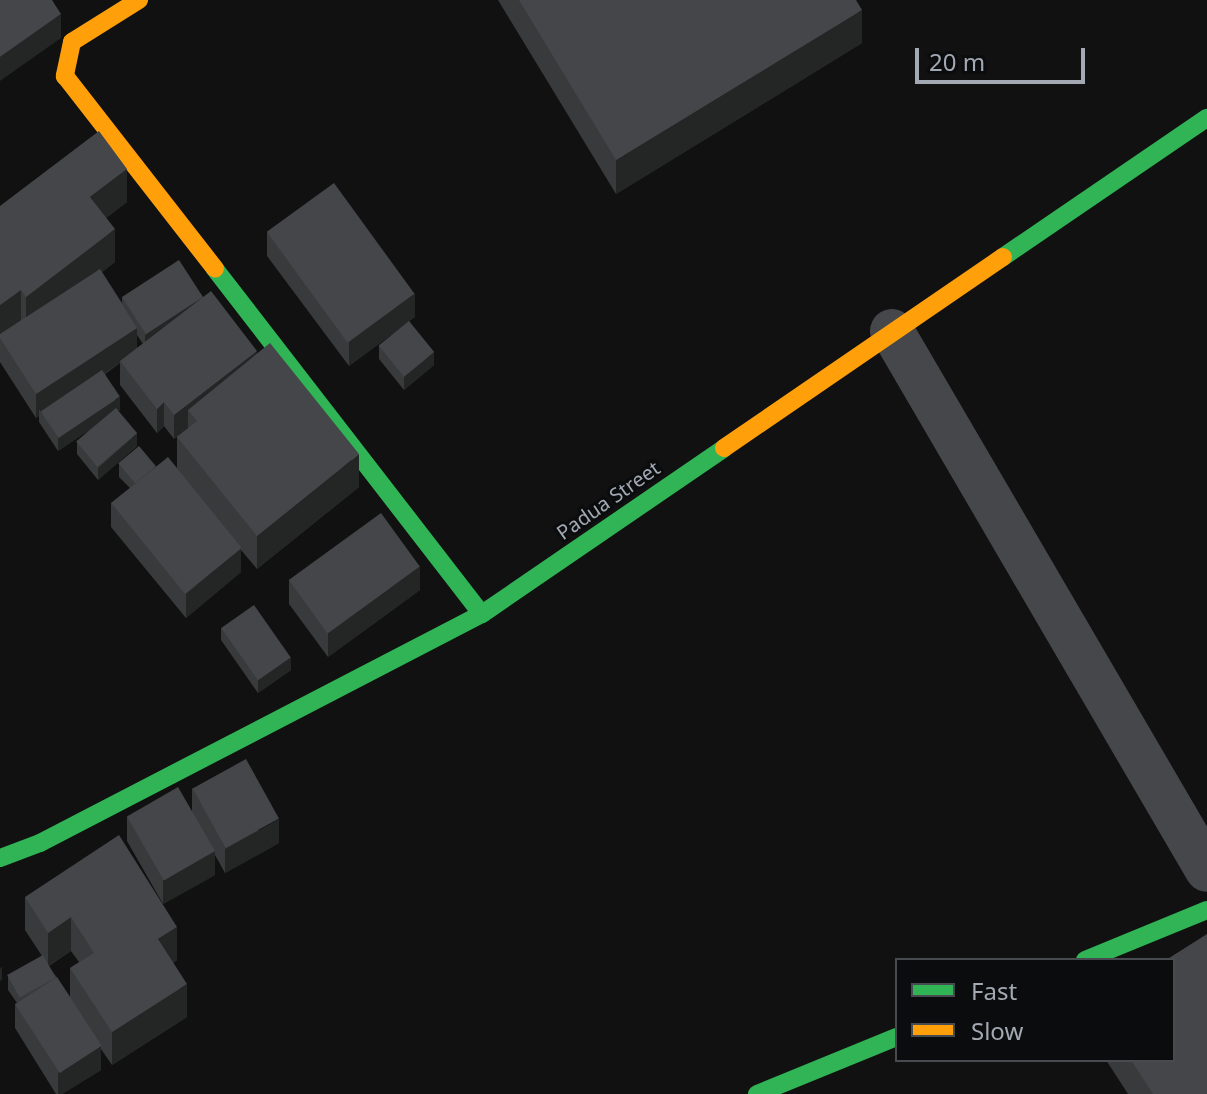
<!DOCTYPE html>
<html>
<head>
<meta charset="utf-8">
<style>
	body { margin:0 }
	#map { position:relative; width:1207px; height:1094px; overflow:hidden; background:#111; font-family:"Noto Sans",sans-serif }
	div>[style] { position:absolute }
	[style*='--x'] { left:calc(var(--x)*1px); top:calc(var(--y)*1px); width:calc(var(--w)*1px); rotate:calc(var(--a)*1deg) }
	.street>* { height:44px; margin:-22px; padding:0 22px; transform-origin:22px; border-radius:22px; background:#45474a }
	.fast>* { height:18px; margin:-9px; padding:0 9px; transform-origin:9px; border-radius:9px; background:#30b455 }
	.slow>* { height:18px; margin:-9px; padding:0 9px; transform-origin:9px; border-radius:9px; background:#ff9f0a }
	.wall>* { inset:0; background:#393a3c }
	.shaded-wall>* { inset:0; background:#242525 }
	.building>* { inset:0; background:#444649; transform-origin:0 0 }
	span { translate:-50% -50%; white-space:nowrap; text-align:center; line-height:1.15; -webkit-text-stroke:6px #0b0c0d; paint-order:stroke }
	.street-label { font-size:20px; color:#a2a9b3 }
	.legend { position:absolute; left:895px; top:958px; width:280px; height:104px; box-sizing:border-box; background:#0b0c0d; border:2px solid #474b4f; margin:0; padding:10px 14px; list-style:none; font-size:24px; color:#a2a9b3 }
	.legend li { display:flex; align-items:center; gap:16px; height:40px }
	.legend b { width:40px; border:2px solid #474b4f }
	.scale { position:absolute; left:915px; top:48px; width:170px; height:36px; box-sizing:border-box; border:4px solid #a2a9b3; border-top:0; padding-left:10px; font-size:24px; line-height:28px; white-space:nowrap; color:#a2a9b3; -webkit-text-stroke:6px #0b0c0d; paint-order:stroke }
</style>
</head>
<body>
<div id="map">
	<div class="street">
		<div style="--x:892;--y:331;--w:624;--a:59.7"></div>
	</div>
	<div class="fast">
		<div style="--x:1003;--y:257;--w:247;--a:-34.3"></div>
		<div style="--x:215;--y:269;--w:436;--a:52.3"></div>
		<div style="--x:0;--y:858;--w:43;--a:-20.6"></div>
		<div style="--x:40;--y:843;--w:498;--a:-27.4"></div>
		<div style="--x:482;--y:614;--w:293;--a:-34.4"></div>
		<div style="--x:1085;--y:960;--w:132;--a:-22.3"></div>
		<div style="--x:757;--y:1094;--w:151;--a:-22.2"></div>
	</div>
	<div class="slow">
		<div style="--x:139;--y:0;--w:79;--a:147.9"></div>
		<div style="--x:72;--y:42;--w:35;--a:102"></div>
		<div style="--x:65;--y:76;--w:244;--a:52.1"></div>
		<div style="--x:724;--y:448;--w:338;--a:-34.4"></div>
	</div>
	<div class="wall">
		<div style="clip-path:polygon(498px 0,856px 0,862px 43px,616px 194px)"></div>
		<div style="clip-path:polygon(evenodd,127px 202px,106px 218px,115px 262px,102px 272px,122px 303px,122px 297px,203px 297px,257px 353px,359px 487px,257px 569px,241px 550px,241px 572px,186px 618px,111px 527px,111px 503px,130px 488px,119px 477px,119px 464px,177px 468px,177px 437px,174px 439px,164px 426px,157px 433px,120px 385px,120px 363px,105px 374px,120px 410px,118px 411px,137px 446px,98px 480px,77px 454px,77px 442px,92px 428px,58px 451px,39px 422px,39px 416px,36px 418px,0 362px,0 206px,127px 202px,137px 335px,143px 344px,137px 348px,137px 335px)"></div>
		<div style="clip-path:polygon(267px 232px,415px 317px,409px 321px,434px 365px,404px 390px,379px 359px,379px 346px,407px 323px,349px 366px,267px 256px)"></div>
		<div style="clip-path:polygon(289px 580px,420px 590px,328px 657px,289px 604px)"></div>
		<div style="clip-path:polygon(221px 628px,291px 670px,258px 693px,221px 640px)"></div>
		<div style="clip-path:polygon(192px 788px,279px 843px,225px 873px,215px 855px,215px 875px,163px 904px,127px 841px,127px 817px,192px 811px)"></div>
		<div style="clip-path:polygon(evenodd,25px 897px,177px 960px,173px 963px,187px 1017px,112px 1065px,101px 1049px,101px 1070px,62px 1094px,56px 1094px,15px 1028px,15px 1004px,17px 1003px,8px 990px,8px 977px,42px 956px,25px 930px,25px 897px,71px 951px,79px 962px,70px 968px,70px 997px,49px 966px,71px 951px)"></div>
		<div style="clip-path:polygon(1106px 1060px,1173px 1060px,1207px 1094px,1128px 1094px)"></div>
	</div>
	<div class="shaded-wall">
		<div style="clip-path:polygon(862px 10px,862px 43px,616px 194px,616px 160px)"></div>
		<div style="clip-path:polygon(61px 14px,61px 38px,0 81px,0 57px)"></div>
		<div style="clip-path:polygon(127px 169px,127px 202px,90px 230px,90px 197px)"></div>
		<div style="clip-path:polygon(115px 229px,115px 262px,26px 330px,26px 297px)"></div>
		<div style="clip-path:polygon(21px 290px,21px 323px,0 338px,0 305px)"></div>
		<div style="clip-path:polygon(415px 293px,415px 317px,349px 366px,349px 342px)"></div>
		<div style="clip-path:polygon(203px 297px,145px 347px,145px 335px)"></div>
		<div style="clip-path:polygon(137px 328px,137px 352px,120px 361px,120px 363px,42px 414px,39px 409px,39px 416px,36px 418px,36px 394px)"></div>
		<div style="clip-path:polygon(257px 351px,257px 375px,188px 410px,188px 428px,174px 439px,174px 415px)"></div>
		<div style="clip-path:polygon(434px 352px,434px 365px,404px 390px,404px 377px)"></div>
		<div style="clip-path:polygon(120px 397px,120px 410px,58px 451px,58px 438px)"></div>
		<div style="clip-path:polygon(164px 402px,164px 426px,157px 433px,157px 409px)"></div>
		<div style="clip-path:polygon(137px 433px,137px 446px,98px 480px,98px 468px)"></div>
		<div style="clip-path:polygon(359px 454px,359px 487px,257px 569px,257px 536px)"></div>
		<div style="clip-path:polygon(241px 548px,241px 572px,186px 618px,186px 594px)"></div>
		<div style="clip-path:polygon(420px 566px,420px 590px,328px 657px,328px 633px)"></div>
		<div style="clip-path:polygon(291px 657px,291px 670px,258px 693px,258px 680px)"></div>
		<div style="clip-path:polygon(279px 819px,279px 843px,225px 873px,225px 849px)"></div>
		<div style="clip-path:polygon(215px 851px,215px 875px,163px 904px,163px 880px)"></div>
		<div style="clip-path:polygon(71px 917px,71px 951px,48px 966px,48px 933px)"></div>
		<div style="clip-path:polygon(177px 927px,177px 960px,158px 972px,158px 939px)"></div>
		<div style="clip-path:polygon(2px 967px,2px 980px,0 981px,0 968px)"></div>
		<div style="clip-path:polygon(187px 984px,187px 1017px,112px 1065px,112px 1032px)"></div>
		<div style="clip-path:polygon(101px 1046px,101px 1070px,62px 1094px,58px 1094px,58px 1073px)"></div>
	</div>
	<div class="building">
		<div style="clip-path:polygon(0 0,52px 0,61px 14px,0 57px)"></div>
		<div style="clip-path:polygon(519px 0,856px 0,862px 10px,616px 160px)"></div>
		<div style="clip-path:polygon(99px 131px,127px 169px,90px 197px,115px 229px,26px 297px,21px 290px,0 305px,0 206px)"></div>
		<div style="left:334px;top:183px;width:137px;height:83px;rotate:54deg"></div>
		<div style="left:179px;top:260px;width:44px;height:68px;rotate:57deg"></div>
		<div style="clip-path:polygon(100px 269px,137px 328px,36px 394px,0 338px,0 334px)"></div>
		<div style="clip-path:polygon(211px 291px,257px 351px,174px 415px,164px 402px,157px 409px,120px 361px)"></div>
		<div style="left:409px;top:321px;width:40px;height:39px;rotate:51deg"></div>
		<div style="clip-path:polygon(270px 343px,359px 454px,257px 536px,177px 437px,197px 421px,188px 410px)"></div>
		<div style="left:102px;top:370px;width:32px;height:74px;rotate:56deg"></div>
		<div style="left:116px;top:408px;width:33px;height:52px;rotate:50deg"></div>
		<div style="left:139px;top:446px;width:26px;height:27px;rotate:50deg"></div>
		<div style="left:168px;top:457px;width:117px;height:73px;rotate:51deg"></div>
		<div style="left:381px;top:513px;width:66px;height:114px;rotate:54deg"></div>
		<div style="left:254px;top:605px;width:64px;height:40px;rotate:55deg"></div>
		<div style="left:246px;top:759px;width:68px;height:61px;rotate:61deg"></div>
		<div style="left:178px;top:787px;width:74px;height:59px;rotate:60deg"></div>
		<div style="clip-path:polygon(119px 835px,177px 927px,158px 939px,187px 984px,112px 1032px,70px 968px,94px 953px,71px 917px,48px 933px,25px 897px)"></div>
		<div style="clip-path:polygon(1207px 934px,1207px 1094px,1153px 1094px,1131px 1060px,1173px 1060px,1173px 960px,1166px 960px)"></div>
		<div style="left:43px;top:955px;width:26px;height:41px;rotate:61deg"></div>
		<div style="left:57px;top:977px;width:82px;height:50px;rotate:57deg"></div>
	</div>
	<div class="street-label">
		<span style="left:608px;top:500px;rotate:-35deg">Padua Street</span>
	</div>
	<ul class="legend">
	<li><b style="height:10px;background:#30b455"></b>Fast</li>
	<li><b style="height:10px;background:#ff9f0a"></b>Slow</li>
	</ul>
	<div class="scale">20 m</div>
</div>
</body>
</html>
